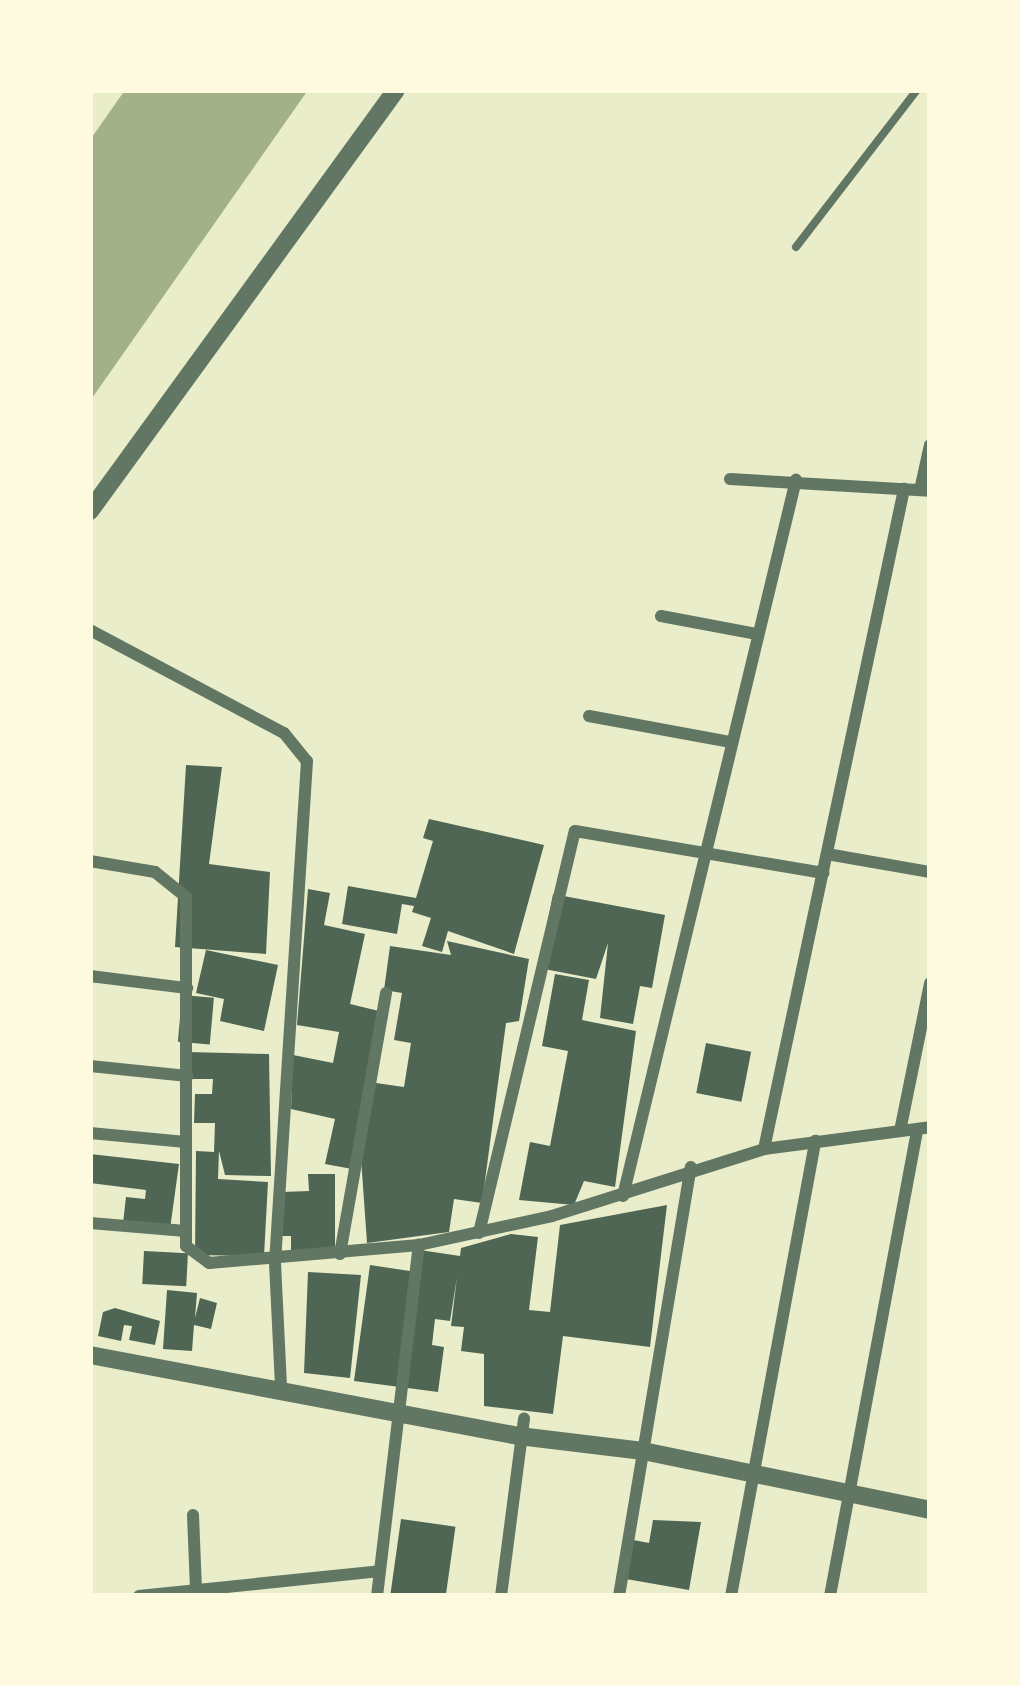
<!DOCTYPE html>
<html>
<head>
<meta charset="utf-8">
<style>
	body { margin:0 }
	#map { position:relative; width:1020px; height:1686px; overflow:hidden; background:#e9edc9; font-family:"Noto Sans",sans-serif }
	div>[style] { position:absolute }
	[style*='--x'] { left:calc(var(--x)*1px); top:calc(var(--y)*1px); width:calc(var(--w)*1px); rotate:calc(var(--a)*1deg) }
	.water>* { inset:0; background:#a3b18a }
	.building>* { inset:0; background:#4f6655; transform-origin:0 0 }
	.service>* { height:8px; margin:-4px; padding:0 4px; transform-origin:4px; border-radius:4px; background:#617663 }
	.minor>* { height:12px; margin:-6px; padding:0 6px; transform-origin:6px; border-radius:6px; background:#617663 }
	.tertiary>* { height:18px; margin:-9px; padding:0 9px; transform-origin:9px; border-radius:9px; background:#617663 }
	span { translate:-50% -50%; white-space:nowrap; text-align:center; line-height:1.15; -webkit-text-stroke:10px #fefae0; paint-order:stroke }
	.frame { position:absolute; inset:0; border:93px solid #fefae0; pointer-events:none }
</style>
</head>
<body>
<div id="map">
	<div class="water">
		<div style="clip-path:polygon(125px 90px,308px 90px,90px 401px,90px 140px)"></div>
	</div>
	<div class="building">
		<div style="clip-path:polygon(186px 765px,222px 767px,209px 864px,270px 872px,266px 954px,175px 947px)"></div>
		<div style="clip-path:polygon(429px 819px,544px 845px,514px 954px,448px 931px,442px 952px,422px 946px,431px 918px,412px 912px,414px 906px,402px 904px,397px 934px,342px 924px,348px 886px,416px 898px,433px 841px,423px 838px)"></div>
		<div style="clip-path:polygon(308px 889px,330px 893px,324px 925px,365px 934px,350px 1004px,379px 1011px,352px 1169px,325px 1164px,335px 1119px,291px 1109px,293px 1055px,333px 1063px,339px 1032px,297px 1025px)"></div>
		<div style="clip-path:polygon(553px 894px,665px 915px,652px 988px,640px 986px,633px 1024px,600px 1018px,608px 943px,596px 979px,539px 968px)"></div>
		<div style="clip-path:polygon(447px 941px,529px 959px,519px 1021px,506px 1023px,482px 1203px,454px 1199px,449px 1232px,367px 1243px,361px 1158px,367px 1119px,376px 1083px,404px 1087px,411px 1043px,394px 1040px,402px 993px,384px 990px,390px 946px,451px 955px)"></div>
		<div style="clip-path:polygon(206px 950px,278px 965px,264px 1031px,220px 1021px,224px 999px,196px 993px)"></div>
		<div style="clip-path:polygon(555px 974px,589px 980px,582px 1020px,636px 1031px,615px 1187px,584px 1181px,574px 1205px,519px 1200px,530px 1142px,550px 1146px,568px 1051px,542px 1046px)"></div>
		<div style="left:182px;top:995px;width:32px;height:47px;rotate:5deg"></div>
		<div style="left:706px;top:1043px;width:46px;height:51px;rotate:11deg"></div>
		<div style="clip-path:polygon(188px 1052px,269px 1054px,271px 1176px,225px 1175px,219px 1151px,218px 1179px,268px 1182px,264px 1256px,195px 1255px,196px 1151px,214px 1152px,215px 1123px,194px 1123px,195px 1094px,212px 1094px,213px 1079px,188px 1079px)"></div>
		<div style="clip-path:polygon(90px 1154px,179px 1164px,170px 1229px,123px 1223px,126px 1197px,145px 1199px,146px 1190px,90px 1183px)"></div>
		<div style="clip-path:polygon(308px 1174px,335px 1174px,335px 1253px,291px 1253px,291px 1236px,282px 1236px,282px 1192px,309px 1191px)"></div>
		<div style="clip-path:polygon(667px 1205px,650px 1347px,563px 1336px,553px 1414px,484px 1406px,484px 1354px,461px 1351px,464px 1327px,451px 1326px,457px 1277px,450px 1321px,435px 1319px,432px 1345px,444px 1347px,438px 1392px,354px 1381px,370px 1265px,410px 1271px,413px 1249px,460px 1256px,461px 1248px,511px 1234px,538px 1237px,529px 1310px,550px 1312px,560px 1225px)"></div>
		<div style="left:144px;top:1251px;width:44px;height:33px;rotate:3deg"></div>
		<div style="clip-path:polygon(308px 1272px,361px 1275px,350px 1378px,304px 1373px)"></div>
		<div style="clip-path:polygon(167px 1290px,197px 1293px,195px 1318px,200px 1298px,217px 1303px,211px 1329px,194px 1325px,192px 1351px,163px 1349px)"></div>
		<div style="clip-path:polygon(115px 1308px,160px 1321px,155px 1345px,129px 1340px,132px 1326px,124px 1325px,121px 1341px,98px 1336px,103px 1312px)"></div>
		<div style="left:401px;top:1519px;width:55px;height:77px;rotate:8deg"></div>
		<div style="clip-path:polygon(653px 1520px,701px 1522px,689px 1590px,626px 1579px,633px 1540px,649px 1543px)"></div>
	</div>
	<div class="service">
		<div style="--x:796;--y:247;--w:198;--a:-52.4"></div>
	</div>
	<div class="minor">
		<div style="--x:730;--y:479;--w:200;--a:3.4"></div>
		<div style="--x:920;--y:490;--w:46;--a:-77.5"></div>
		<div style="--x:661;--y:616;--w:98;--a:10.6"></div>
		<div style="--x:90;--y:630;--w:220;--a:28"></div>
		<div style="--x:284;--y:733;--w:36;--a:51"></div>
		<div style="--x:307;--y:761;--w:503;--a:93.65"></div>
		<div style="--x:275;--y:1263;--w:124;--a:87.2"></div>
		<div style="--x:589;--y:716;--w:143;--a:10.4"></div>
		<div style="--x:827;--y:854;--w:105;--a:9.9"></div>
		<div style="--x:90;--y:861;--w:66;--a:9.6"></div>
		<div style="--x:155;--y:872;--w:40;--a:39"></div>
		<div style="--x:186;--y:897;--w:349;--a:90"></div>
		<div style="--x:186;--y:1246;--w:29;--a:36"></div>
		<div style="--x:209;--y:1263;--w:211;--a:-4.9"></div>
		<div style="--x:419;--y:1245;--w:136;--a:-12.3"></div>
		<div style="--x:552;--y:1216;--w:222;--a:-17.5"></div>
		<div style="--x:764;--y:1149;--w:167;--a:-7.5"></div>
		<div style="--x:90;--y:976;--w:98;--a:7.1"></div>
		<div style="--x:90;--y:1066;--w:98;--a:5.9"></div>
		<div style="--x:900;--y:1131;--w:151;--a:-78.5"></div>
		<div style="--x:90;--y:1133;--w:96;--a:5.4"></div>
		<div style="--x:764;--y:1149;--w:675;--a:-78.02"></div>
		<div style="--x:623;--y:1196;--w:737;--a:-76.42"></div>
		<div style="--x:90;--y:1223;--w:96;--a:4.8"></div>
		<div style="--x:479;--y:1233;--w:413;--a:-76.6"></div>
		<div style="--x:575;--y:831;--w:252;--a:9.6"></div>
		<div style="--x:340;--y:1254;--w:265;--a:-80"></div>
		<div style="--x:193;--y:1515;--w:75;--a:87.7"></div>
		<div style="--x:139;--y:1596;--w:242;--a:-5.9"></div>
		<div style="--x:377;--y:1596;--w:354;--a:-83.2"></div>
		<div style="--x:501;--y:1596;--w:179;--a:-82.6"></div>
		<div style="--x:619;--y:1596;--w:435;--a:-80.5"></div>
		<div style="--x:731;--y:1596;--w:463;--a:-79.5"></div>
		<div style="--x:830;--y:1596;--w:475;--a:-79.4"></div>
	</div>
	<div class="tertiary">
		<div style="--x:90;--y:511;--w:520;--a:-53.99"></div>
		<div style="--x:90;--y:1355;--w:437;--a:10.7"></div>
		<div style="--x:519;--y:1436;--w:125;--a:6.9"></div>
		<div style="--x:643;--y:1451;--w:293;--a:11.6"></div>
	</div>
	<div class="frame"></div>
</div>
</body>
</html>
